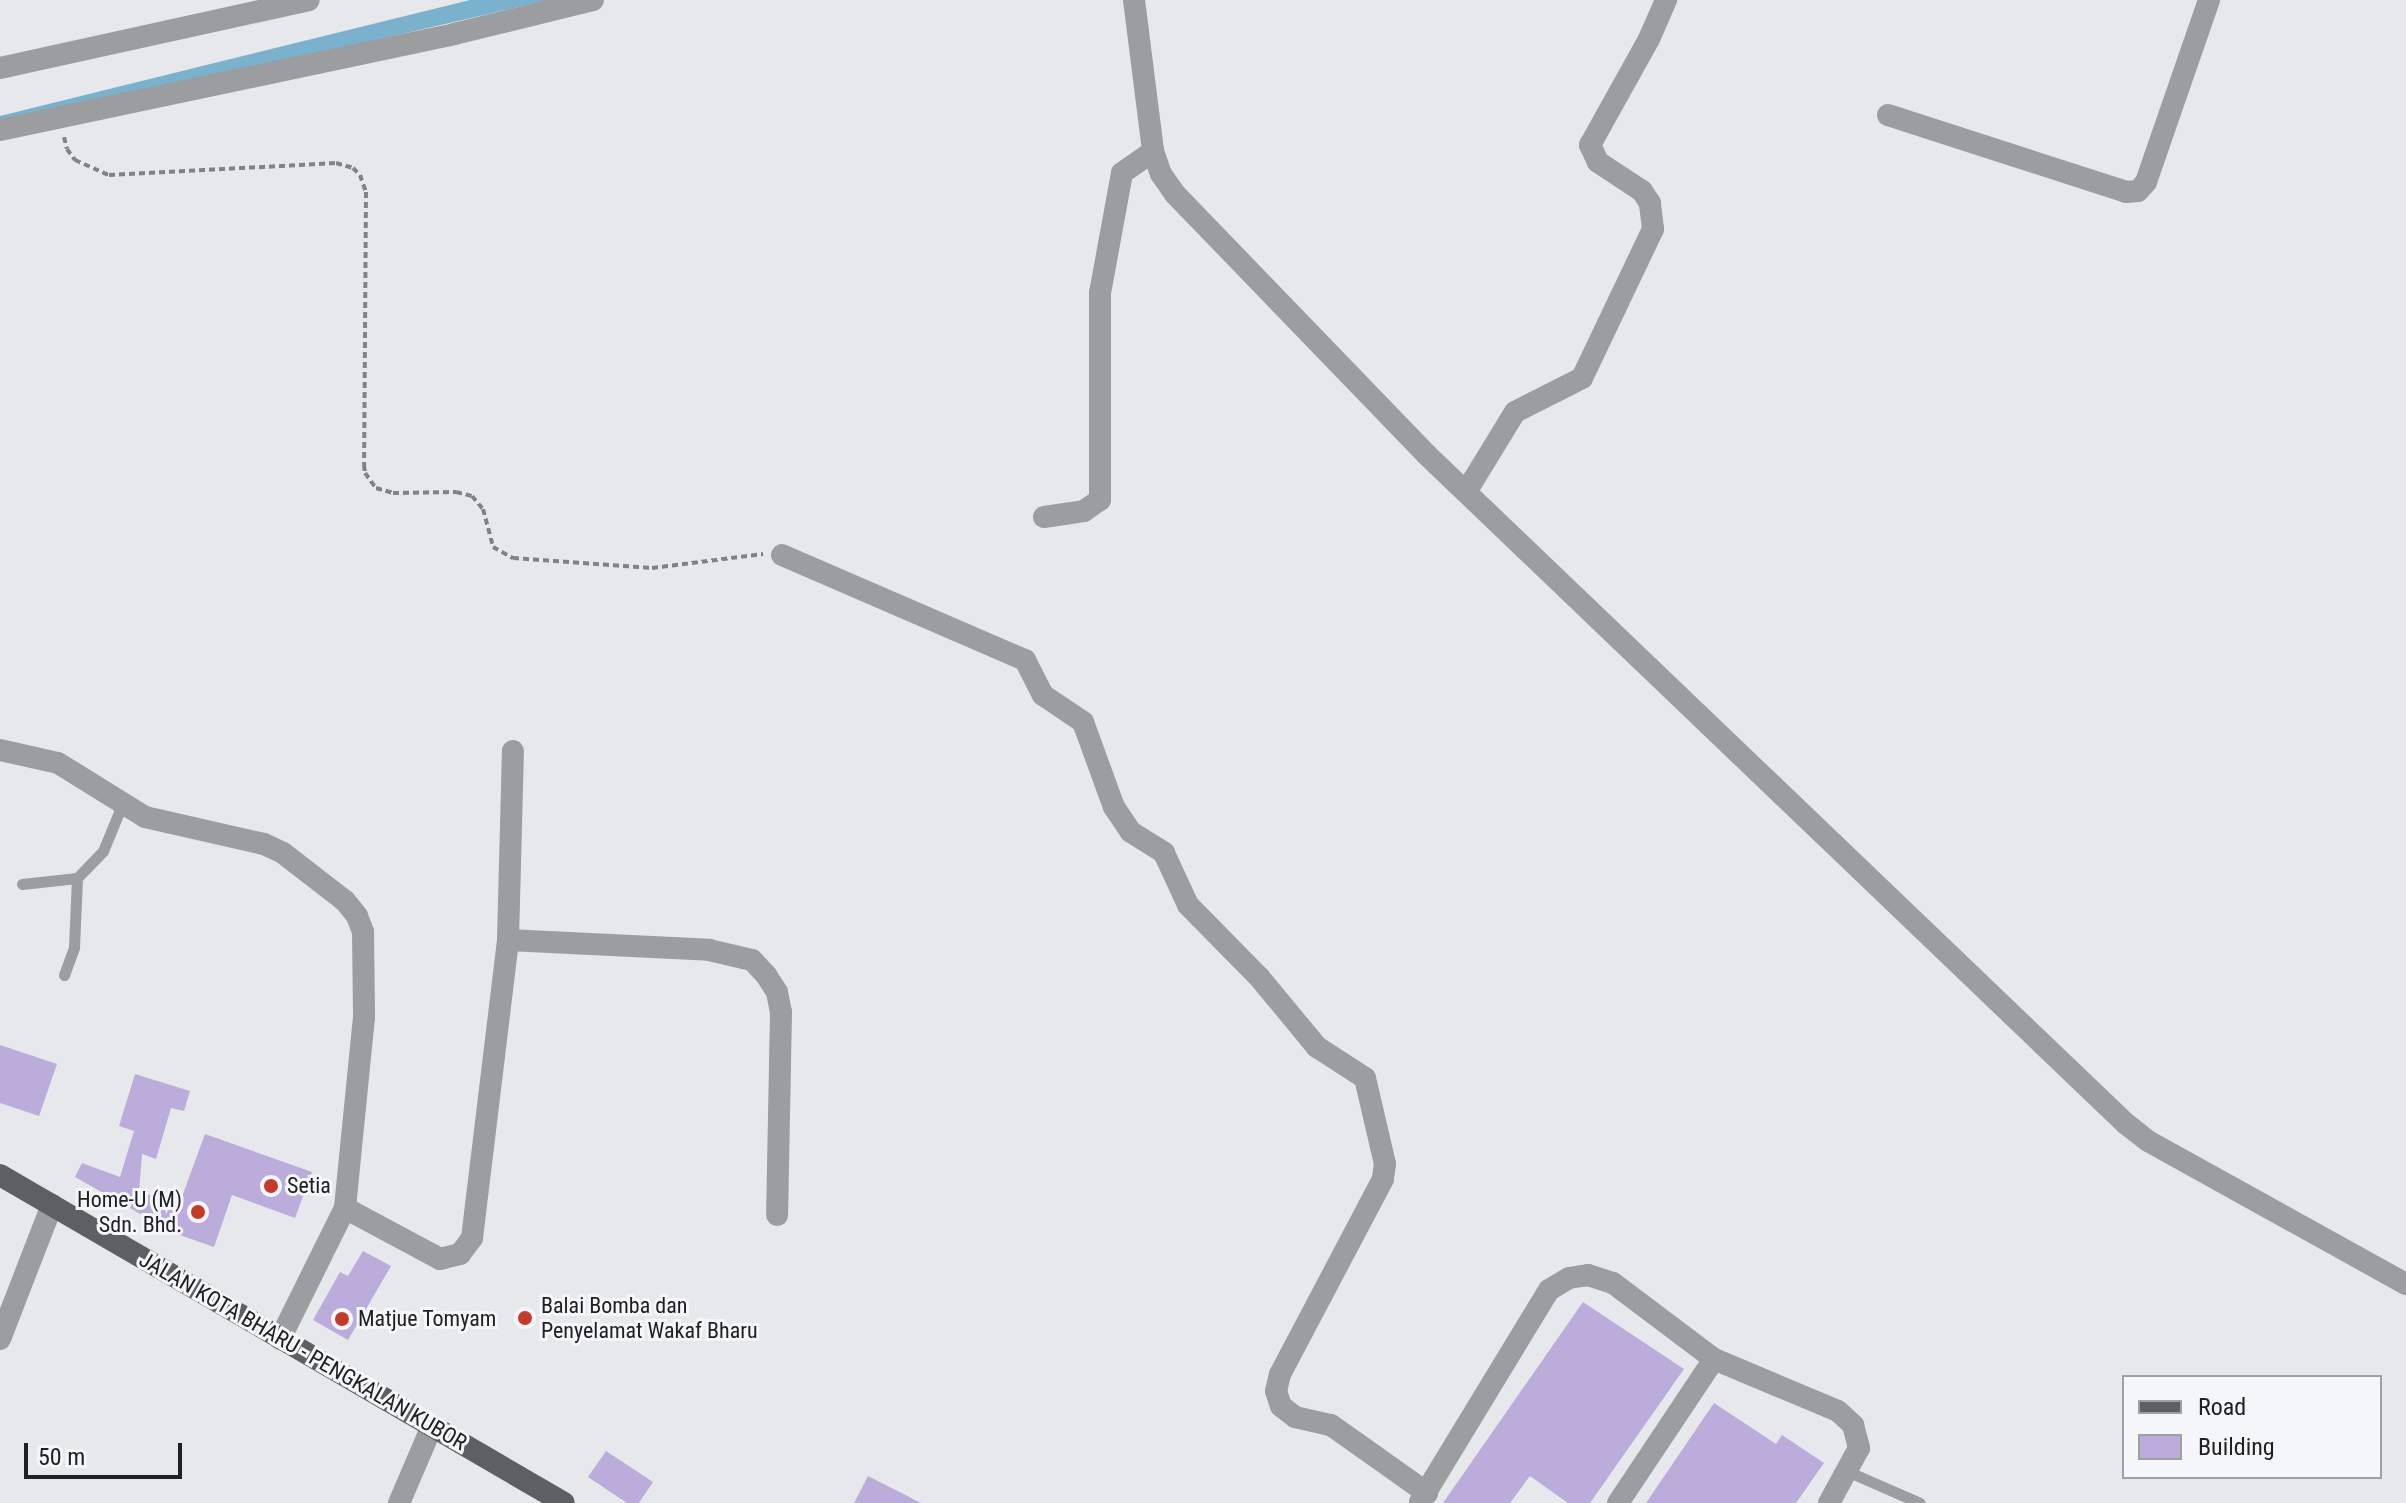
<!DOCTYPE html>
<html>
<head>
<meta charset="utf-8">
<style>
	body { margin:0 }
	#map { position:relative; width:2406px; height:1503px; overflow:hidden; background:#e7e8ec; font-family:"Roboto Condensed",sans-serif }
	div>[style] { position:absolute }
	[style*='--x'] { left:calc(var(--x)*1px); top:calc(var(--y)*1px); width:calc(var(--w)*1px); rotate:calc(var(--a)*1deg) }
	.water>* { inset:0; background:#7ab1cc }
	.building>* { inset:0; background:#bbacdc }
	.path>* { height:4px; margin-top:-2px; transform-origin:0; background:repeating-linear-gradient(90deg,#818284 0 6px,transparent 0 10px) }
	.service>* { height:11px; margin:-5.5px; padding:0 5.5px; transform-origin:5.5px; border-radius:5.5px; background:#9c9d9e }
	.minor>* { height:22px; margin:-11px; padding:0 11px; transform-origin:11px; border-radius:11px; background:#9c9d9e }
	.primary>* { height:22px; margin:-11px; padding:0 11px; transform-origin:11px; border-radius:11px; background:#5d5f62 }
	.dots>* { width:22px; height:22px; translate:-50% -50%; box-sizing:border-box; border:4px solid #f5f6fa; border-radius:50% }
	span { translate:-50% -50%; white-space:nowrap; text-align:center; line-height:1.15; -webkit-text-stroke:6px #f5f6fa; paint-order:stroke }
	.poi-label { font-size:22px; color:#202021 }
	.left { translate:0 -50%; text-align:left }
	.right { translate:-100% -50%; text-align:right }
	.street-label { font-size:22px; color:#202021 }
	.legend { position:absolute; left:2122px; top:1375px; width:260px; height:104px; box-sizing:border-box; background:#f5f6fa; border:2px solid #a0a0a3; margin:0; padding:10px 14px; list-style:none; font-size:24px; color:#202021 }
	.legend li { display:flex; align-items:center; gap:16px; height:40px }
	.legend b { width:40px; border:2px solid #a0a0a3 }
	.scale { position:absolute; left:24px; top:1443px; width:158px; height:36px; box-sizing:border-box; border:4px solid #202021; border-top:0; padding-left:10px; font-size:24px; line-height:28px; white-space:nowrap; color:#202021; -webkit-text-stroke:6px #f5f6fa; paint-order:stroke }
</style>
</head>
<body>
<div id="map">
	<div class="water">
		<div style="clip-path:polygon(470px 0,549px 0,0 127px,0 116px)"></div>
	</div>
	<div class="building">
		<div style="clip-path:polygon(0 1045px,57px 1064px,39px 1116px,0 1103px)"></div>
		<div style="clip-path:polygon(135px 1074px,190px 1091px,184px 1111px,171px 1108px,156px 1159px,142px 1154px,139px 1191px,179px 1205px,205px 1134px,312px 1172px,295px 1218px,232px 1195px,214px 1247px,174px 1233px,75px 1177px,82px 1163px,120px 1177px,134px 1131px,119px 1126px)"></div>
		<div style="clip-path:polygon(363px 1251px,391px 1266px,348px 1340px,313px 1320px,340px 1272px,348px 1276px)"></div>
		<div style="clip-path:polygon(1583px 1302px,1684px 1369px,1590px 1503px,1568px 1503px,1530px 1476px,1510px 1503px,1443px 1503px)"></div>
		<div style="clip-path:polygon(1714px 1403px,1776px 1444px,1782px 1435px,1824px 1463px,1796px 1503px,1646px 1503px)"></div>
		<div style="clip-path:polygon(606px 1451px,653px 1482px,639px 1503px,627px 1503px,588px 1477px)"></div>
		<div style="clip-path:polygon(868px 1476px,921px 1503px,854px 1503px)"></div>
	</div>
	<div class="path">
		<div style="--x:64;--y:137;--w:12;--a:76"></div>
		<div style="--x:67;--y:149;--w:14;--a:54"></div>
		<div style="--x:75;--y:160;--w:37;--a:24"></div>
		<div style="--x:109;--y:175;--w:227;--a:-3"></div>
		<div style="--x:336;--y:163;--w:18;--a:16"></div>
		<div style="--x:353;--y:168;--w:10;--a:45"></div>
		<div style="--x:360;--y:175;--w:18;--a:71"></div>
		<div style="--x:366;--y:192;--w:273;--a:90.4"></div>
		<div style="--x:364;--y:465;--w:8;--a:83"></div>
		<div style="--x:365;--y:473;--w:19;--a:54"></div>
		<div style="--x:376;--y:488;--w:18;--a:16"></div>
		<div style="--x:393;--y:493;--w:63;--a:-0.9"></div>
		<div style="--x:456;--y:492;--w:16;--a:14"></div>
		<div style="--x:472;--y:496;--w:17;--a:50"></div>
		<div style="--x:483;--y:509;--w:39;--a:75"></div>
		<div style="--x:493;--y:547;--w:23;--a:29"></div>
		<div style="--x:513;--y:558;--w:139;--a:4.1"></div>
		<div style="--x:652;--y:568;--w:112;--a:-7.2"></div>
	</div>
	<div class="service">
		<div style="--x:22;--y:884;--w:55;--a:-6.2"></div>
		<div style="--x:64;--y:975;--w:30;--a:-70"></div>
		<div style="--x:74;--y:947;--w:69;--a:-87.5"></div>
		<div style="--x:77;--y:878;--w:37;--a:-46"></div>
		<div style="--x:103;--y:851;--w:50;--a:-67.6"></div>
		<div style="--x:1849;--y:1472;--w:77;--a:23.6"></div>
	</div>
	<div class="minor">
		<div style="--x:1134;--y:0;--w:152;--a:82.8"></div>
		<div style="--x:1153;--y:151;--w:24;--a:71"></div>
		<div style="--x:1161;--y:174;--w:24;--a:55"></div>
		<div style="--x:1175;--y:194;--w:361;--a:46"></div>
		<div style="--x:1426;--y:454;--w:968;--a:43.74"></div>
		<div style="--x:2125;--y:1123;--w:29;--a:38"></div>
		<div style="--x:2148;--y:1141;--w:295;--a:29"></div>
		<div style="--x:0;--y:68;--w:316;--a:-12.4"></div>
		<div style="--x:1888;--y:115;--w:250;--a:17.9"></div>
		<div style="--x:2126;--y:192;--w:12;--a:-5"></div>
		<div style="--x:2138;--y:191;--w:12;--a:-48"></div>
		<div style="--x:2146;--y:182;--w:193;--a:-70.9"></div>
		<div style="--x:0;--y:130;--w:464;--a:-11.9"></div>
		<div style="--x:454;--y:34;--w:143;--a:-13.7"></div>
		<div style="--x:1466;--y:492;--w:94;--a:-58.5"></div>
		<div style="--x:1515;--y:412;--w:75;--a:-26.9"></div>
		<div style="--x:1582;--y:378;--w:165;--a:-64.5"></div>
		<div style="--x:1653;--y:229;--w:26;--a:-97"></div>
		<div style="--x:1650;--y:203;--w:14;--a:-124"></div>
		<div style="--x:1642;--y:191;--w:53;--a:-146.6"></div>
		<div style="--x:1598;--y:162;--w:19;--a:-115"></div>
		<div style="--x:1590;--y:145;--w:121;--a:-60.9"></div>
		<div style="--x:1649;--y:39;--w:43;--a:-66.4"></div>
		<div style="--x:1044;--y:517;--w:40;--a:-8.5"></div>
		<div style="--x:1084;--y:511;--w:19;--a:-35"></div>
		<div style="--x:1100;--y:500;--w:207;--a:-90"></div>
		<div style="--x:1100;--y:293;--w:122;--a:-79.6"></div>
		<div style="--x:1122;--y:173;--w:38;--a:-35"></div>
		<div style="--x:782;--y:555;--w:265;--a:23.4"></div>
		<div style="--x:1025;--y:660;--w:39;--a:63"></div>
		<div style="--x:1043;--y:695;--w:48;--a:34"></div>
		<div style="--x:1083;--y:722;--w:90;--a:70"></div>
		<div style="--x:1114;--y:807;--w:30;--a:56"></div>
		<div style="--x:1131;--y:832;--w:39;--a:32"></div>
		<div style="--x:1164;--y:853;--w:57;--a:65.2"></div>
		<div style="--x:1188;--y:905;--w:101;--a:45.4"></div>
		<div style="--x:1259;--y:977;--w:91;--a:50.4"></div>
		<div style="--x:1317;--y:1047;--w:57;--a:32.9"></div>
		<div style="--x:1365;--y:1078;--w:88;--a:76.9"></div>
		<div style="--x:1385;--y:1164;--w:15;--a:98"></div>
		<div style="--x:1383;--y:1179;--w:221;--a:117.8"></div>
		<div style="--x:1280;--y:1374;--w:17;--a:103"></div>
		<div style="--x:1276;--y:1391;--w:16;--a:72"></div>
		<div style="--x:1281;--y:1406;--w:18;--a:38"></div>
		<div style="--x:1295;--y:1417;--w:37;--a:13"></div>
		<div style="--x:1331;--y:1425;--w:118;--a:35.3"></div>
		<div style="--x:0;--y:750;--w:59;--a:12.6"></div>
		<div style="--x:58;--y:763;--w:102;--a:31.8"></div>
		<div style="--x:145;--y:817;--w:122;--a:12.8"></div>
		<div style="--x:264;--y:844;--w:21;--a:25"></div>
		<div style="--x:283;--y:853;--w:78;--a:37.7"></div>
		<div style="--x:345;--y:901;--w:19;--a:51"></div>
		<div style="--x:357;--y:916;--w:17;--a:69"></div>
		<div style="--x:363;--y:932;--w:85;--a:89.3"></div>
		<div style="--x:364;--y:1017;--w:192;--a:95.7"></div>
		<div style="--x:345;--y:1208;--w:146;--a:116.4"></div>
		<div style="--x:508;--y:940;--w:201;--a:2.8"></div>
		<div style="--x:709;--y:950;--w:44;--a:13.1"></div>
		<div style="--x:752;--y:960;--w:21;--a:47"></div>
		<div style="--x:766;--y:975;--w:20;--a:57"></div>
		<div style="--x:777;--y:992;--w:20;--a:79"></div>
		<div style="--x:781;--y:1012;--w:203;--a:91.1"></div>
		<div style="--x:345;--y:1208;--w:108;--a:28.2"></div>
		<div style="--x:440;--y:1259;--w:21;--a:-14"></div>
		<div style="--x:460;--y:1254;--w:20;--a:-53"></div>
		<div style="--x:472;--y:1238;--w:300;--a:-83.1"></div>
		<div style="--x:508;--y:940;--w:189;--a:-88.5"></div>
		<div style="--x:0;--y:1339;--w:144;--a:-68.8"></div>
		<div style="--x:1420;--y:1502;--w:248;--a:-58.7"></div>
		<div style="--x:1549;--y:1290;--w:23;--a:-31"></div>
		<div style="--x:1569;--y:1278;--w:19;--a:-9"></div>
		<div style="--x:1588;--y:1275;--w:26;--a:18"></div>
		<div style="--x:1613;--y:1283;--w:126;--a:37"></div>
		<div style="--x:1714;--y:1359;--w:134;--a:22.8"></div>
		<div style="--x:1838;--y:1411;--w:21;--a:43"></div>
		<div style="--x:1853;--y:1425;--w:24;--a:75"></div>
		<div style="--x:1859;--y:1448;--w:63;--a:118.6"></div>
		<div style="--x:399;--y:1503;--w:84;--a:-66.8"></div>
		<div style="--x:1618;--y:1503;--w:173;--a:-56.3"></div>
	</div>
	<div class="primary">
		<div style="--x:0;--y:1175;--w:652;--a:30.18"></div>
	</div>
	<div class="dots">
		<div style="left:271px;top:1186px;background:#c63a29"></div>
		<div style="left:198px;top:1212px;background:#c63a29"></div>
		<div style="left:525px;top:1318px;background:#c63a29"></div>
		<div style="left:342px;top:1319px;background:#c63a29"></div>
	</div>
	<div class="poi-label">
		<span class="left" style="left:287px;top:1186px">Setia</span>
		<span class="right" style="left:182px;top:1212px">Home-U (M)<br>Sdn. Bhd.</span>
		<span class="left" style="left:541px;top:1318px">Balai Bomba dan<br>Penyelamat Wakaf Bharu</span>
		<span class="left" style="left:358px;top:1319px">Matjue Tomyam</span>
	</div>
	<div class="street-label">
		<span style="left:303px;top:1351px;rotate:30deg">JALAN KOTA BHARU - PENGKALAN KUBOR</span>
	</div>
	<ul class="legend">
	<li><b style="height:10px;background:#5d5f62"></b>Road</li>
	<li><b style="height:22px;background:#bbacdc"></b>Building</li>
	</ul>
	<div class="scale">50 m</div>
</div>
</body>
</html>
